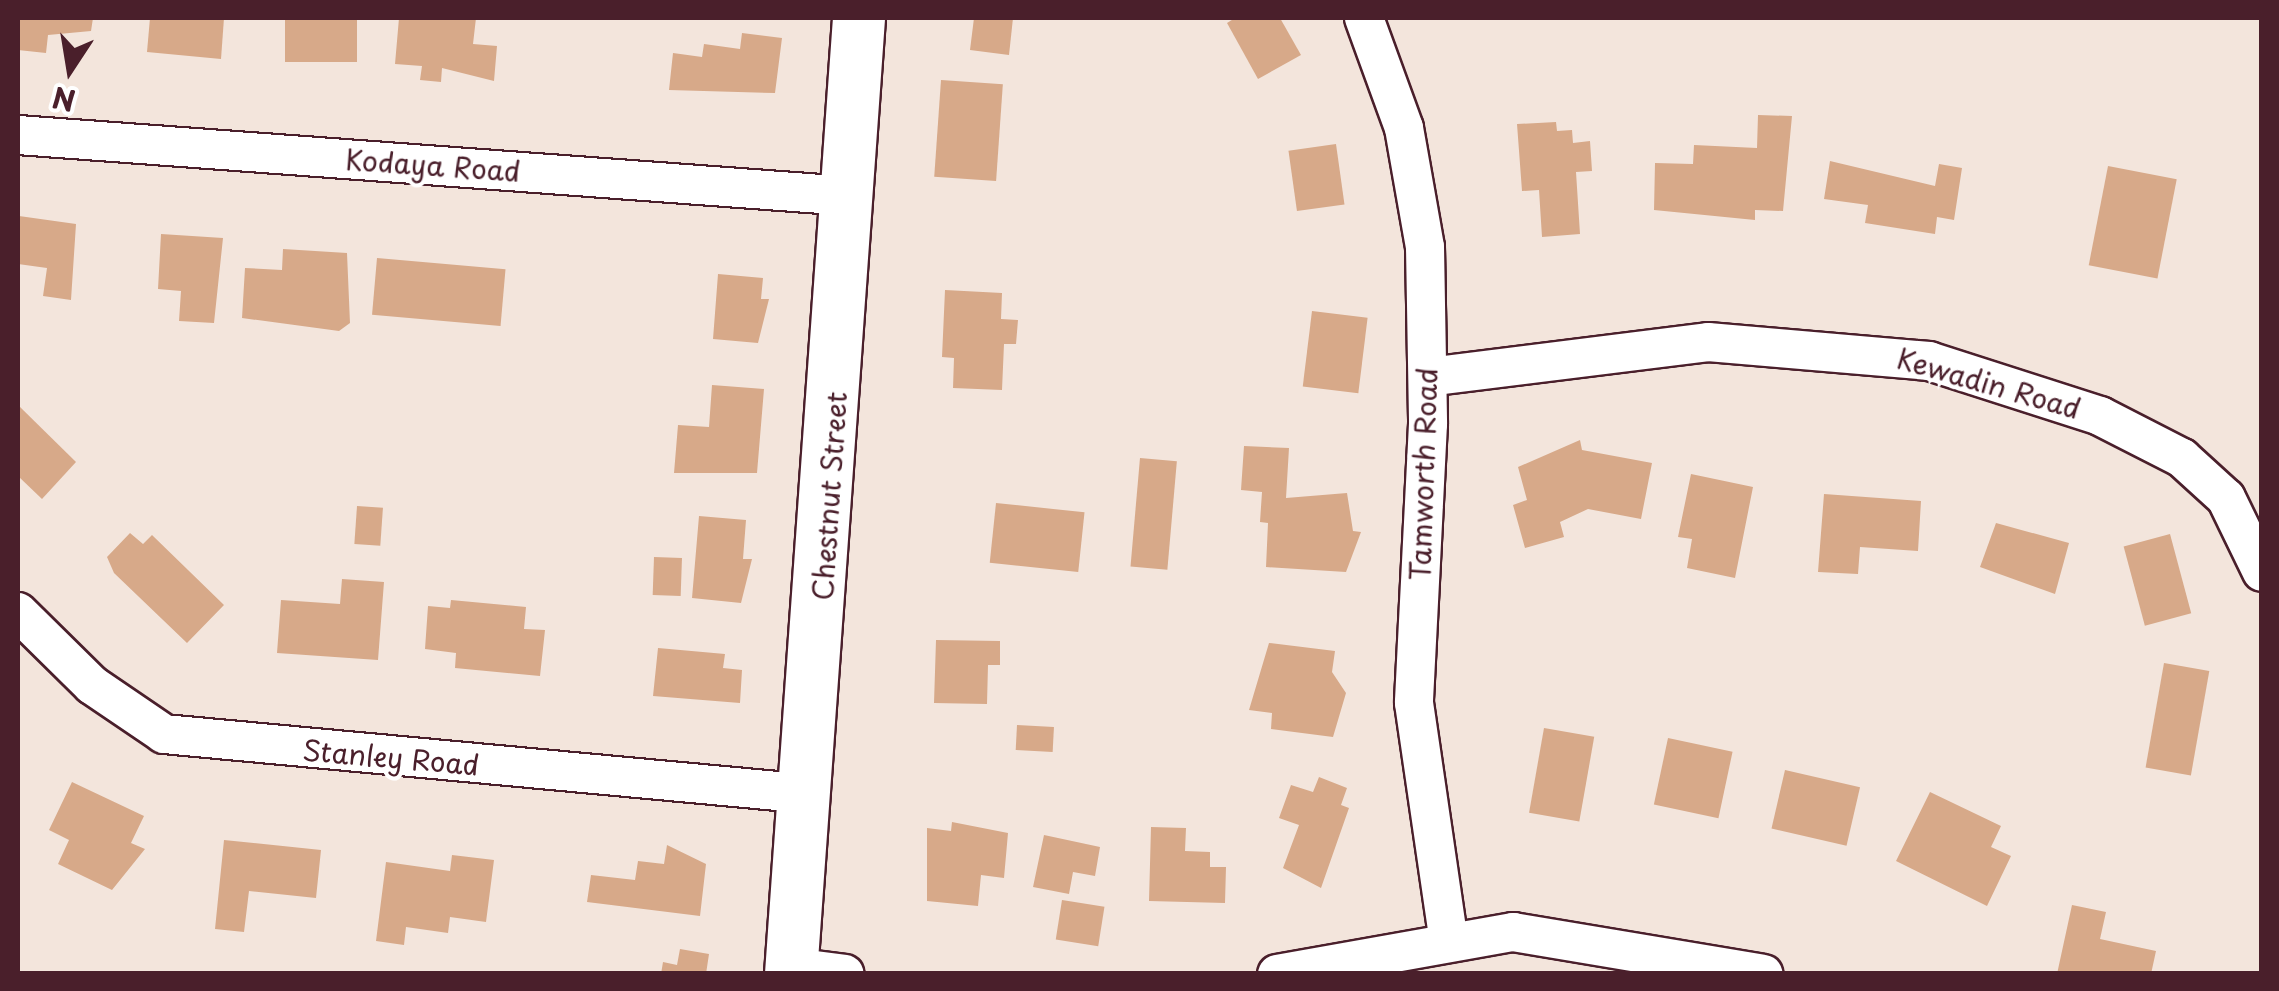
<!DOCTYPE html>
<html>
<head>
<meta charset="utf-8">
<style>
	body { margin:0 }
	#map { position:relative; width:2279px; height:991px; overflow:hidden; background:#f3e5dc; font-family:"Playpen Sans",sans-serif }
	div>[style] { position:absolute }
	[style*='--x'] { left:calc(var(--x)*1px); top:calc(var(--y)*1px); width:calc(var(--w)*1px); rotate:calc(var(--a)*1deg) }
	.building>* { inset:0; background:#d7a989; transform-origin:0 0 }
	.roads { filter:drop-shadow(2px 0 #4a1f2b) drop-shadow(-2px 0 #4a1f2b) drop-shadow(0 2px #4a1f2b) drop-shadow(0 -2px #4a1f2b) }
	.street>* { height:38px; margin:-19px; padding:0 19px; transform-origin:19px; border-radius:19px; background:#fff }
	.secondary>* { height:52px; margin:-26px; padding:0 26px; transform-origin:26px; border-radius:26px; background:#fff }
	span { translate:-50% -50%; white-space:nowrap; text-align:center; line-height:1.15; -webkit-text-stroke:8px #fff; paint-order:stroke }
	.street-label { font-size:28px; color:#4a1f2b }
	.frame { position:absolute; inset:0; border:20px solid #4a1f2b; pointer-events:none }
	.north { position:absolute; left:20px; top:20px; width:100px; height:100px; -webkit-text-stroke:8px #fff; paint-order:stroke; rotate:192deg; font-size:28px; font-weight:700; line-height:40px; text-align:center; color:#4a1f2b }
	.north::after { content:''; display:block; margin:auto; width:35px; height:45px; background:#4a1f2b; clip-path:polygon(50% 0,100% 100%,50% 72%,0 100%) }
</style>
</head>
<body>
<div id="map">
	<div class="building">
		<div style="clip-path:polygon(18px 18px,93px 18px,91px 31px,48px 35px,46px 53px,18px 50px)"></div>
		<div style="clip-path:polygon(150px 18px,224px 18px,221px 59px,147px 52px)"></div>
		<div style="left:285px;top:18px;width:72px;height:44px"></div>
		<div style="clip-path:polygon(399px 18px,476px 18px,473px 44px,497px 46px,494px 81px,442px 68px,441px 82px,420px 80px,422px 66px,395px 64px)"></div>
		<div style="clip-path:polygon(974px 18px,1013px 18px,1009px 55px,970px 50px)"></div>
		<div style="clip-path:polygon(1235px 18px,1280px 18px,1301px 55px,1258px 79px,1227px 23px)"></div>
		<div style="clip-path:polygon(742px 33px,782px 38px,775px 93px,669px 90px,673px 53px,702px 57px,704px 44px,740px 49px)"></div>
		<div style="left:941px;top:80px;width:62px;height:97px;rotate:4deg"></div>
		<div style="clip-path:polygon(1758px 115px,1792px 116px,1783px 211px,1755px 210px,1755px 220px,1654px 210px,1655px 163px,1693px 164px,1694px 145px,1757px 148px)"></div>
		<div style="clip-path:polygon(1556px 122px,1557px 131px,1572px 130px,1573px 143px,1590px 141px,1592px 171px,1576px 172px,1580px 234px,1542px 237px,1539px 190px,1522px 191px,1517px 124px)"></div>
		<div style="left:1336px;top:144px;width:61px;height:48px;rotate:82deg"></div>
		<div style="clip-path:polygon(1830px 161px,1935px 186px,1939px 164px,1962px 168px,1954px 220px,1937px 217px,1935px 234px,1865px 223px,1868px 205px,1824px 199px)"></div>
		<div style="left:2108px;top:166px;width:70px;height:101px;rotate:11deg"></div>
		<div style="clip-path:polygon(19px 216px,76px 224px,71px 300px,43px 296px,47px 268px,18px 264px)"></div>
		<div style="clip-path:polygon(161px 234px,223px 238px,214px 323px,179px 321px,181px 291px,158px 289px)"></div>
		<div style="clip-path:polygon(283px 249px,347px 253px,350px 323px,339px 331px,242px 318px,245px 268px,282px 270px)"></div>
		<div style="left:377px;top:258px;width:129px;height:57px;rotate:5deg"></div>
		<div style="clip-path:polygon(718px 274px,763px 278px,761px 299px,769px 299px,758px 343px,713px 339px)"></div>
		<div style="clip-path:polygon(945px 290px,1002px 293px,1001px 319px,1018px 320px,1016px 344px,1004px 344px,1002px 390px,953px 388px,954px 358px,942px 357px)"></div>
		<div style="left:1312px;top:311px;width:56px;height:76px;rotate:7deg"></div>
		<div style="clip-path:polygon(712px 385px,764px 389px,757px 473px,674px 473px,678px 425px,709px 427px)"></div>
		<div style="clip-path:polygon(18px 405px,76px 462px,42px 499px,18px 476px)"></div>
		<div style="clip-path:polygon(1580px 440px,1582px 450px,1652px 463px,1641px 519px,1588px 509px,1560px 522px,1564px 537px,1525px 548px,1513px 505px,1527px 500px,1518px 467px)"></div>
		<div style="clip-path:polygon(1244px 446px,1289px 448px,1286px 498px,1347px 493px,1353px 531px,1361px 532px,1346px 572px,1266px 567px,1268px 523px,1260px 522px,1262px 492px,1241px 490px)"></div>
		<div style="left:1140px;top:458px;width:37px;height:109px;rotate:5deg"></div>
		<div style="clip-path:polygon(1691px 474px,1753px 487px,1735px 578px,1687px 568px,1692px 539px,1678px 537px)"></div>
		<div style="clip-path:polygon(1824px 494px,1921px 501px,1918px 551px,1860px 547px,1858px 574px,1818px 572px)"></div>
		<div style="left:996px;top:503px;width:89px;height:60px;rotate:6deg"></div>
		<div style="left:357px;top:506px;width:26px;height:38px;rotate:4deg"></div>
		<div style="clip-path:polygon(699px 516px,746px 520px,743px 559px,752px 559px,741px 603px,692px 598px)"></div>
		<div style="clip-path:polygon(1996px 523px,2069px 543px,2055px 594px,1980px 567px)"></div>
		<div style="clip-path:polygon(130px 533px,143px 544px,152px 535px,224px 605px,187px 643px,114px 573px,107px 557px)"></div>
		<div style="left:2170px;top:534px;width:82px;height:48px;rotate:75deg"></div>
		<div style="left:654px;top:557px;width:28px;height:38px;rotate:2deg"></div>
		<div style="clip-path:polygon(342px 579px,384px 582px,378px 660px,277px 653px,281px 600px,340px 604px)"></div>
		<div style="clip-path:polygon(451px 600px,526px 607px,524px 629px,545px 630px,540px 676px,455px 668px,456px 653px,425px 649px,428px 606px,450px 608px)"></div>
		<div style="clip-path:polygon(936px 640px,1000px 641px,1000px 665px,988px 665px,987px 704px,934px 703px)"></div>
		<div style="clip-path:polygon(1269px 643px,1335px 651px,1332px 672px,1346px 693px,1333px 737px,1271px 729px,1272px 713px,1249px 710px)"></div>
		<div style="clip-path:polygon(658px 648px,725px 654px,723px 668px,742px 670px,740px 703px,653px 696px)"></div>
		<div style="left:2164px;top:663px;width:46px;height:106px;rotate:10deg"></div>
		<div style="left:1017px;top:725px;width:37px;height:25px;rotate:3deg"></div>
		<div style="left:1544px;top:728px;width:51px;height:86px;rotate:10deg"></div>
		<div style="left:1668px;top:738px;width:66px;height:68px;rotate:12deg"></div>
		<div style="left:1785px;top:770px;width:77px;height:60px;rotate:13deg"></div>
		<div style="clip-path:polygon(1319px 777px,1347px 788px,1341px 805px,1349px 808px,1321px 888px,1283px 868px,1299px 825px,1279px 818px,1291px 785px,1313px 792px)"></div>
		<div style="clip-path:polygon(72px 782px,144px 816px,131px 843px,145px 849px,112px 890px,58px 864px,69px 840px,49px 830px)"></div>
		<div style="clip-path:polygon(1930px 792px,2001px 826px,1991px 847px,2011px 856px,1987px 906px,1896px 861px)"></div>
		<div style="clip-path:polygon(952px 822px,1008px 833px,1004px 878px,981px 875px,978px 906px,927px 901px,927px 828px,951px 831px)"></div>
		<div style="clip-path:polygon(1151px 827px,1186px 828px,1185px 851px,1210px 852px,1210px 867px,1226px 867px,1225px 903px,1149px 901px)"></div>
		<div style="clip-path:polygon(1044px 835px,1100px 847px,1095px 876px,1073px 872px,1069px 894px,1033px 887px)"></div>
		<div style="clip-path:polygon(224px 840px,321px 850px,316px 898px,249px 891px,244px 932px,215px 929px)"></div>
		<div style="clip-path:polygon(667px 845px,706px 864px,700px 916px,587px 902px,591px 875px,635px 880px,638px 861px,664px 864px)"></div>
		<div style="clip-path:polygon(452px 855px,494px 860px,486px 922px,450px 917px,448px 933px,406px 927px,404px 945px,376px 941px,386px 862px,450px 871px)"></div>
		<div style="left:1062px;top:900px;width:43px;height:40px;rotate:9deg"></div>
		<div style="clip-path:polygon(2072px 905px,2106px 912px,2100px 939px,2156px 951px,2151px 974px,2057px 974px)"></div>
		<div style="clip-path:polygon(680px 949px,709px 954px,706px 974px,661px 974px,663px 962px,677px 965px)"></div>
	</div>
	<div class="roads">
		<div class="street">
			<div style="--x:1364;--y:18;--w:117;--a:70"></div>
			<div style="--x:1404;--y:128;--w:121;--a:80"></div>
			<div style="--x:1425;--y:247;--w:177;--a:89"></div>
			<div style="--x:1428;--y:424;--w:279;--a:92.9"></div>
			<div style="--x:1414;--y:703;--w:236;--a:81.7"></div>
			<div style="--x:18;--y:135;--w:832;--a:4.2"></div>
			<div style="--x:1428;--y:377;--w:282;--a:-7.1"></div>
			<div style="--x:1708;--y:342;--w:222;--a:4.9"></div>
			<div style="--x:1929;--y:361;--w:180;--a:17.8"></div>
			<div style="--x:2100;--y:416;--w:92;--a:27.1"></div>
			<div style="--x:2182;--y:458;--w:59;--a:42.3"></div>
			<div style="--x:2226;--y:498;--w:82;--a:64.1"></div>
			<div style="--x:18;--y:612;--w:104;--a:44.6"></div>
			<div style="--x:92;--y:685;--w:87;--a:34.2"></div>
			<div style="--x:164;--y:734;--w:648;--a:5.31"></div>
			<div style="--x:792;--y:967;--w:53;--a:7.5"></div>
			<div style="--x:1277;--y:974;--w:240;--a:-10.1"></div>
			<div style="--x:1513;--y:932;--w:254;--a:9.5"></div>
		</div>
		<div class="secondary">
			<div style="--x:791;--y:974;--w:958;--a:-85.93"></div>
		</div>
	</div>
	<div class="street-label">
		<span style="left:433px;top:165px;rotate:4deg">Kodaya Road</span>
		<span style="left:1989px;top:383px;rotate:16deg">Kewadin Road</span>
		<span style="left:1423px;top:474px;rotate:-88deg">Tamworth Road</span>
		<span style="left:829px;top:496px;rotate:-86deg">Chestnut Street</span>
		<span style="left:391px;top:757px;rotate:5deg">Stanley Road</span>
	</div>
	<div class="frame"></div>
	<div class="north">N</div>
</div>
</body>
</html>
